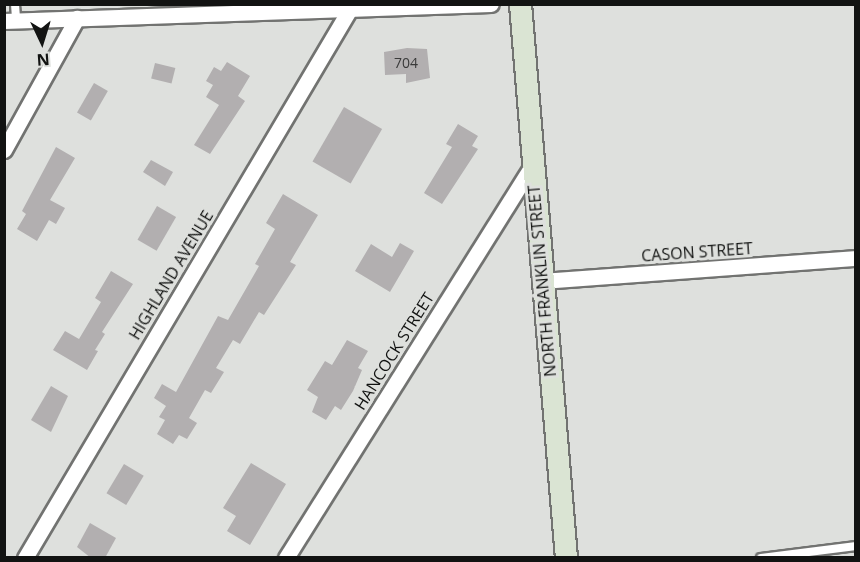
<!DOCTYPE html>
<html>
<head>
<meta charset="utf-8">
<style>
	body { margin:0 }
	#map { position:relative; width:860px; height:562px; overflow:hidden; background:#dee0dd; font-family:"Open Sans",sans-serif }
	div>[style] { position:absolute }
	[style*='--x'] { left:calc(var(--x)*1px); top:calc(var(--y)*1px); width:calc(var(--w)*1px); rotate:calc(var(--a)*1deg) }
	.building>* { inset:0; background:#b2afb0; transform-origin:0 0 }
	.roads { filter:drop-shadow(2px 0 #727371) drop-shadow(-2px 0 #727371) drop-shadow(0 2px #727371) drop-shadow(0 -2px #727371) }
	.lane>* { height:8px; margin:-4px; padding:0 4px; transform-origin:4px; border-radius:4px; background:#fff }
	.street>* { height:15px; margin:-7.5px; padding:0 7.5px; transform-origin:7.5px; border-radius:7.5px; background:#fff }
	.secondary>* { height:21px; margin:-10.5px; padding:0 10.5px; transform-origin:10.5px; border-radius:10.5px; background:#dae4d3 }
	span { translate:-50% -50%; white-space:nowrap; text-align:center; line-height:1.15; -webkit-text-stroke:6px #dee0dd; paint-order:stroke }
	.number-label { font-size:14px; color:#3a3a3a }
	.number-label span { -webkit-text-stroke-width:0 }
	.street-label { font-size:16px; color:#121312 }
	.frame { position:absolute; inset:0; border:6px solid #121312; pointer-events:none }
	.north { position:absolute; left:12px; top:12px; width:60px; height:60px; -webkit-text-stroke:4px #dee0dd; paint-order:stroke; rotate:176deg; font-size:16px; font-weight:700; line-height:24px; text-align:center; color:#121312 }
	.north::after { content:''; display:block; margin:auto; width:21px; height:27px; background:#121312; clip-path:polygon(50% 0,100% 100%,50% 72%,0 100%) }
</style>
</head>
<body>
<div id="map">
	<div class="building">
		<div style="clip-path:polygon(407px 48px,427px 49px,430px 78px,406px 83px,406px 74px,385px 75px,384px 52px)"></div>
		<div style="clip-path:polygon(227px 62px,250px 76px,238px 96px,245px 101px,210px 154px,194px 145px,219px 105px,206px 97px,213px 85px,206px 81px,214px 67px,221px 71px)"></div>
		<div style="left:155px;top:63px;width:21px;height:16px;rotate:14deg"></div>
		<div style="left:94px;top:83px;width:16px;height:34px;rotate:30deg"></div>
		<div style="left:344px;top:107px;width:44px;height:63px;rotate:30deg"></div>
		<div style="clip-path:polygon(458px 124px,478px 136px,472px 146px,478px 149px,442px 204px,424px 193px,452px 147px,446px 144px)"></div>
		<div style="clip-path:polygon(56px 147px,75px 158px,50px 200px,65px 208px,56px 224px,49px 220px,37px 241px,17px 229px,26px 214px,22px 211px)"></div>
		<div style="clip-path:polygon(151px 160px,173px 172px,165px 186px,143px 172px)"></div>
		<div style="clip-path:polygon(283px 194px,318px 215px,290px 262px,296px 265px,264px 315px,259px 312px,240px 344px,233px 340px,216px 368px,224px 372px,211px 393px,205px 390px,189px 418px,197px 423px,187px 439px,179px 435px,173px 444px,157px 434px,165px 420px,159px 417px,166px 406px,154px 398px,162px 384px,176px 392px,218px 316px,228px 320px,259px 266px,255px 264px,275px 229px,266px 223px)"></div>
		<div style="left:157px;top:206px;width:22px;height:39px;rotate:30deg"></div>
		<div style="clip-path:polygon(400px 243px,414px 251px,390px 292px,355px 271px,371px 244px,392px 257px)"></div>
		<div style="clip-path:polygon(111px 271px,133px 284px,102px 332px,105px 334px,95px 350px,98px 351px,87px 370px,53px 350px,65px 331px,79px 339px,101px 302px,95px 298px)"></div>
		<div style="clip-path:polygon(347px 340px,368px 351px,358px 368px,362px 370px,353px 391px,341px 410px,335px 406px,326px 420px,312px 412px,318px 397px,307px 390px,325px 361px,332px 365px)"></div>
		<div style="clip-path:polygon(51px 386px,68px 396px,51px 432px,31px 420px)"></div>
		<div style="clip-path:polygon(251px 463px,286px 484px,250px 545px,227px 531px,236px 516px,223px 508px)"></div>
		<div style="left:124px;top:464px;width:23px;height:34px;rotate:31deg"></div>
		<div style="clip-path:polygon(90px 523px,116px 538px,105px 558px,91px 558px,77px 547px)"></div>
	</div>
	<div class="roads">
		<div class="lane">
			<div style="--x:15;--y:4;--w:16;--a:86"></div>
			<div style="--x:761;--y:558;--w:96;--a:-7.2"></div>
		</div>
		<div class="street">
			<div style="--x:4;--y:21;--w:487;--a:-2"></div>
			<div style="--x:4;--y:150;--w:151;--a:-61.1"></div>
			<div style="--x:542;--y:281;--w:315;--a:-4.2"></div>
			<div style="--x:25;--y:558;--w:634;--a:-59.39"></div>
			<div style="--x:286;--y:558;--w:465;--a:-57.9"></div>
		</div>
		<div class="secondary">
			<div style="--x:520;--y:4;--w:556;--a:85.25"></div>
		</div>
	</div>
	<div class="number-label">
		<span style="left:406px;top:63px">704</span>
	</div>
	<div class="street-label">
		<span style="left:697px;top:252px;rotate:-4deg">CASON STREET</span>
		<span style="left:171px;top:275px;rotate:-59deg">HIGHLAND AVENUE</span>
		<span style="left:542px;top:281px;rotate:-95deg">NORTH FRANKLIN STREET</span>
		<span style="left:394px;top:351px;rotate:-58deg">HANCOCK STREET</span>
	</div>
	<div class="frame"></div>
	<div class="north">N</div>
</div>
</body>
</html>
